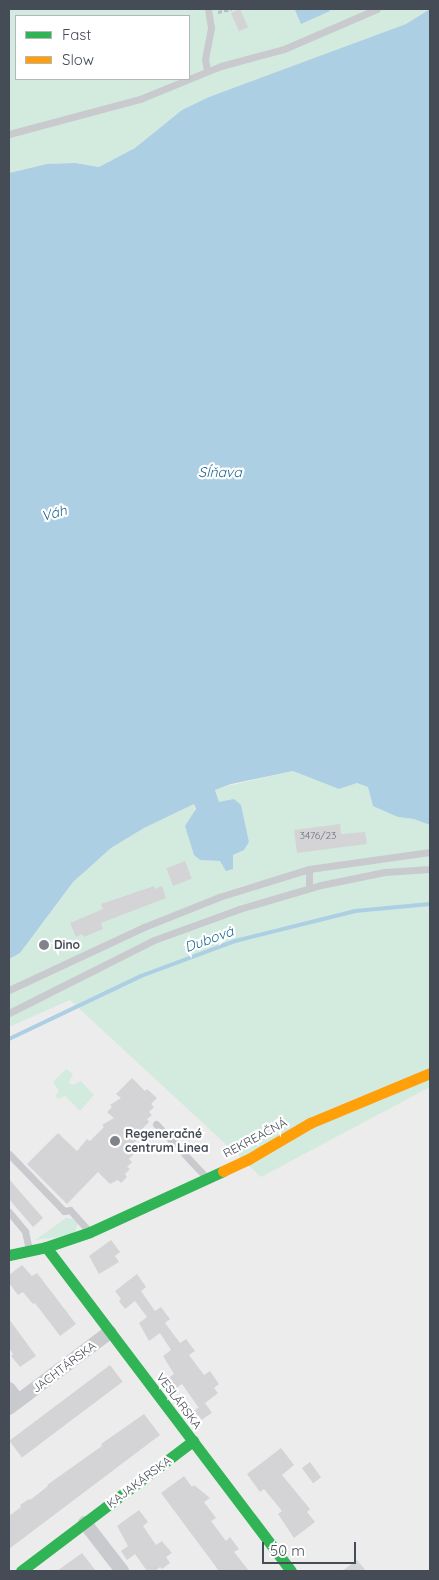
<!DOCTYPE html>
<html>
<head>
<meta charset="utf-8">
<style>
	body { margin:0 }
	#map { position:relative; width:439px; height:1580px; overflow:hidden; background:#edecec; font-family:Quicksand,sans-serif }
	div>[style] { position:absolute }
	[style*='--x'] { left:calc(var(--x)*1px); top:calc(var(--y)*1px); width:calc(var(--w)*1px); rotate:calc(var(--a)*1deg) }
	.green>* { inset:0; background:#d3eadf }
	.water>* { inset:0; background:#accfe3 }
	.stream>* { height:4px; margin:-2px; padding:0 2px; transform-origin:2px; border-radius:2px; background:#accfe3 }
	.building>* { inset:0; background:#d4d4d7; transform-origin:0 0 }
	.path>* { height:2.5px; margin-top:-1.25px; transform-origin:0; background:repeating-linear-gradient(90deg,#b7c0bf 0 4px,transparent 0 6.5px) }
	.lane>* { height:7px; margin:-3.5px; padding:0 3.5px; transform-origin:3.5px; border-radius:3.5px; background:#c9cacd }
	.street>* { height:14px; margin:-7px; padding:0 7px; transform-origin:7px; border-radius:7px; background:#c9cacd }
	.fast>* { height:11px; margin:-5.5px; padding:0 5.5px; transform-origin:5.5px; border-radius:5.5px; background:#30b455 }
	.slow>* { height:11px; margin:-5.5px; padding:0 5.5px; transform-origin:5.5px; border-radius:5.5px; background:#ff9f0a }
	.dots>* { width:14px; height:14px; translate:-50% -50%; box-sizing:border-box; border:2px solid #fff; border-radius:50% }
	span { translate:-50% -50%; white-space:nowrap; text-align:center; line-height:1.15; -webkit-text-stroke:4.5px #fff; paint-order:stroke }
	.number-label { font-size:10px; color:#6b7078 }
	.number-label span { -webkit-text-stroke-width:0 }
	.poi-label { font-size:12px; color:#464c56; font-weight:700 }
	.left { translate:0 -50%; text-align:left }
	.street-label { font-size:12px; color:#464c56 }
	.water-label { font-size:14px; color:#1d6992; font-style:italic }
	.frame { position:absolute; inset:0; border:10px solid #464c56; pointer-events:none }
	.legend { position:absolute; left:15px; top:15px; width:175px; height:65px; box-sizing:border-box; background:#fff; border:1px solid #b5b7bb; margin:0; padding:6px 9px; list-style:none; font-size:15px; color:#464c56 }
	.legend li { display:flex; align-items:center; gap:10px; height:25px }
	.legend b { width:25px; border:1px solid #b5b7bb }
	.scale { position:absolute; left:262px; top:1542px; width:94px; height:22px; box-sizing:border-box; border:2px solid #464c56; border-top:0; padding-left:6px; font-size:15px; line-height:18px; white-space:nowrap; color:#464c56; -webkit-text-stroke:4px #fff; paint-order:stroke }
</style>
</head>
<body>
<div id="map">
	<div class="green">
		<div style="clip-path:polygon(evenodd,9px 9px,430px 9px,406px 24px,209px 97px,182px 110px,135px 148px,99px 167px,75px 163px,47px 164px,9px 173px,9px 9px,16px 16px,189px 16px,189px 79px,16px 79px,16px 16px)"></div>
		<div style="clip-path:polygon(293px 771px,339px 789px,357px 783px,368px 787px,398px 817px,414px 819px,430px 825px,430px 1087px,261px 1177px,70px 1000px,9px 1027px,9px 959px,20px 953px,73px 882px,111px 848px,144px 828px,194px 804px,200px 860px,220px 861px,244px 850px,249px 842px,241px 805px,219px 802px,215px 789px)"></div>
		<div style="clip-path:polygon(66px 1069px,73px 1074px,69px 1083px,73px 1085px,81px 1081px,94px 1095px,80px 1111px,65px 1096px,58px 1099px,55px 1096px,59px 1091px,53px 1082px)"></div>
		<div style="clip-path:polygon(66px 1218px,74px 1219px,78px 1223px,74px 1235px,35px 1240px)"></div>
	</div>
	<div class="water">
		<div style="clip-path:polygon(299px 9px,329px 9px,330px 11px,301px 24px,295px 10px)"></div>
		<div style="clip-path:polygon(430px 9px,430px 825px,414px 819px,398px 817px,373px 806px,368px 787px,357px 783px,339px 789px,293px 771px,231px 784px,215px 790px,219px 802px,234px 799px,241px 805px,249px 842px,244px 850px,233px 855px,233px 869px,226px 871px,220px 861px,200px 860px,194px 855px,185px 826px,196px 809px,194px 804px,144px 828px,111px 848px,73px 882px,20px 953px,9px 959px,9px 173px,47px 164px,75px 163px,99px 167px,135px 148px,182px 110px,209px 97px,406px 24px)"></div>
	</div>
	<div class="stream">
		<div style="--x:9;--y:1039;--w:146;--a:-25.5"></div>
		<div style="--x:141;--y:976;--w:100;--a:-20.4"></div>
		<div style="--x:235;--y:941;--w:124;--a:-14"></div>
		<div style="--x:355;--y:911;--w:75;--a:-5.3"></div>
	</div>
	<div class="building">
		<div style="left:240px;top:9px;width:20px;height:10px;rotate:66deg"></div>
		<div style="clip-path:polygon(340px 824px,341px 834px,365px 832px,367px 844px,297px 853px,294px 830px)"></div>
		<div style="left:185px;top:861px;width:19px;height:20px;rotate:69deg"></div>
		<div style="clip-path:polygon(154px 886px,155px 889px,162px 886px,166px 898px,101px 923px,103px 929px,84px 937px,82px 934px,76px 937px,70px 923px,103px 909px,101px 904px)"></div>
		<div style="clip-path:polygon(132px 1078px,145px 1091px,147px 1089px,157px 1098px,151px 1104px,154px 1107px,149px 1112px,152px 1115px,147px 1119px,149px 1122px,134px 1137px,137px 1140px,133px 1144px,136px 1147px,132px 1152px,134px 1154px,129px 1159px,132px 1162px,127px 1167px,130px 1169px,125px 1174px,127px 1177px,121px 1183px,118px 1180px,110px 1184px,98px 1172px,67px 1204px,27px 1164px,58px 1133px,77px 1151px,87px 1139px,90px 1141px,104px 1127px,102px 1125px,114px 1118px,107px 1112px,112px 1107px,110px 1105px,121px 1098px,116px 1094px)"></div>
		<div style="clip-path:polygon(9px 1179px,43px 1218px,33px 1227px,9px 1199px)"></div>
		<div style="clip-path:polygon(111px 1240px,120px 1252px,115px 1256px,119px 1262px,99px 1274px,89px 1256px)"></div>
		<div style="clip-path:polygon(22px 1265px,32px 1276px,37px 1273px,76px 1324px,60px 1336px,35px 1303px,33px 1304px,23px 1292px,18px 1295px,9px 1283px,9px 1275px)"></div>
		<div style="clip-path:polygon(137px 1274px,146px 1287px,141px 1291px,155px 1311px,161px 1307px,170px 1319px,165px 1323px,180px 1343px,186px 1339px,195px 1351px,189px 1355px,204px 1375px,210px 1371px,219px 1384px,214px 1388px,218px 1393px,199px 1408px,182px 1384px,172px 1391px,164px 1381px,174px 1374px,163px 1356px,171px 1350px,160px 1333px,149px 1341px,139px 1323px,147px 1317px,135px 1301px,125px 1309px,119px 1301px,121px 1299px,115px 1291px)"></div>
		<div style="clip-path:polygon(9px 1319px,36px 1356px,20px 1367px,11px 1356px,13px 1354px,9px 1348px)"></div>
		<div style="left:110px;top:1365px;width:21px;height:126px;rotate:53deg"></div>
		<div style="left:205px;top:1403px;width:12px;height:13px;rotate:55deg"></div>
		<div style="clip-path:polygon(144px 1414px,160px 1435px,9px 1549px,9px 1516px,21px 1507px,20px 1505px,29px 1499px,30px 1500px,48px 1486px,47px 1485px,102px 1446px,101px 1444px)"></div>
		<div style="clip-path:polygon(281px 1448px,294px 1465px,282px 1475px,310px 1509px,307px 1512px,315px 1522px,294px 1538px,278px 1514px,282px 1511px,264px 1489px,260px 1492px,247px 1474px)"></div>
		<div style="left:310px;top:1462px;width:19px;height:10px;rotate:54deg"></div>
		<div style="clip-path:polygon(184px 1476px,192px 1487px,194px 1485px,210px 1498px,204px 1502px,216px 1518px,211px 1521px,226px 1541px,230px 1537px,239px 1549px,234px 1552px,249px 1571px,219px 1571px,161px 1493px)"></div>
		<div style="clip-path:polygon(139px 1510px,148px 1522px,143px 1526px,156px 1545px,162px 1541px,172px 1553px,166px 1557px,170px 1563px,162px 1569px,160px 1567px,155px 1571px,147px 1571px,135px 1554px,127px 1560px,121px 1551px,128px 1546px,117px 1526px)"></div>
		<div style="clip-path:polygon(82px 1553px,96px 1571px,57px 1571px)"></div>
		<div style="clip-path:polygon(357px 1560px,366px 1571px,342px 1571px)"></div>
	</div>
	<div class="path">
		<div style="--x:218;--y:12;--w:14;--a:-12"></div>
	</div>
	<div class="lane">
		<div style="--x:207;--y:71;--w:12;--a:-99"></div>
		<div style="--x:205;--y:59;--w:32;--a:-79"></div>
		<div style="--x:211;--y:28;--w:19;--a:-99"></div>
		<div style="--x:9;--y:134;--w:136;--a:-15"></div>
		<div style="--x:140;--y:99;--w:87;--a:-22.2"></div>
		<div style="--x:221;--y:66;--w:65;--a:-15.1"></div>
		<div style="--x:284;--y:49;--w:101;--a:-23.3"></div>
		<div style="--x:309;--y:888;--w:19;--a:-90"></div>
		<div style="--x:9;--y:990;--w:149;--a:-25"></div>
		<div style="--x:144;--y:927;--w:81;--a:-21.8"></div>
		<div style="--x:219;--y:897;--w:94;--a:-17.3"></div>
		<div style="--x:309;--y:869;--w:122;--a:-8"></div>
		<div style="--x:9;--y:1013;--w:162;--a:-26.7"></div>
		<div style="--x:154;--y:940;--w:90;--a:-20"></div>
		<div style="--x:239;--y:909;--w:85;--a:-16.3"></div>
		<div style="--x:321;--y:885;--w:65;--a:-11.5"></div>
		<div style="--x:385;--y:872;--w:45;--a:-3.8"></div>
		<div style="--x:156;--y:1124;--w:73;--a:46.7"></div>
		<div style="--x:9;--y:1154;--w:79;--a:46"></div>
		<div style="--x:64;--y:1211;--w:6;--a:-9"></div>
		<div style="--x:70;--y:1210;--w:27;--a:48"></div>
		<div style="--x:9;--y:1212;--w:25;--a:50"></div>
		<div style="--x:25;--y:1231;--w:19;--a:78"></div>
	</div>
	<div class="street">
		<div style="--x:9;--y:1389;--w:15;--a:53"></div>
		<div style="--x:9;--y:1408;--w:126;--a:-37"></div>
		<div style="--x:85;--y:1523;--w:61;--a:52.4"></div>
	</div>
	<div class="fast">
		<div style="--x:46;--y:1247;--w:406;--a:52.9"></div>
		<div style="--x:9;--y:1255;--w:38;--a:-12"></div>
		<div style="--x:46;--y:1247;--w:46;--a:-18.8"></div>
		<div style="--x:90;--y:1232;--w:146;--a:-24.6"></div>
		<div style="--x:21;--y:1571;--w:216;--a:-37.1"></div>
	</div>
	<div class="slow">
		<div style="--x:223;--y:1171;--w:26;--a:-25"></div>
		<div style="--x:247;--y:1160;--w:73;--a:-30.4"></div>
		<div style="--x:310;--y:1123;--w:130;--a:-22.6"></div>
	</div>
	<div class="dots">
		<div style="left:44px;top:945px;background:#80848a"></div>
		<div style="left:115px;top:1141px;background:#80848a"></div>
	</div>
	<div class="number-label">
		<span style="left:318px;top:836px">3476/23</span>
	</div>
	<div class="poi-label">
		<span class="left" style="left:54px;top:945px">Dino</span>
		<span class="left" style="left:125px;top:1141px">Regeneračné<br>centrum Linea</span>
	</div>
	<div class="street-label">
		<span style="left:255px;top:1138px;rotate:-28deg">REKREAČNÁ</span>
		<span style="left:64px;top:1367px;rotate:-37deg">JACHTÁRSKA</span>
		<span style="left:179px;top:1401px;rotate:53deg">VESLÁRSKA</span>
		<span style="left:139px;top:1482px;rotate:-37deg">KAJAKÁRSKA</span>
	</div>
	<div class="water-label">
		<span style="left:220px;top:472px">Sĺňava</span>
		<span style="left:54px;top:513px;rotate:-16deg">Váh</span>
		<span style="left:209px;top:939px;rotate:-20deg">Dubová</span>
	</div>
	<div class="frame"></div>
	<ul class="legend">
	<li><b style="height:6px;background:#30b455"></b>Fast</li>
	<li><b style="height:6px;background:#ff9f0a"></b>Slow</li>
	</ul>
	<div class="scale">50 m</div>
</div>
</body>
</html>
